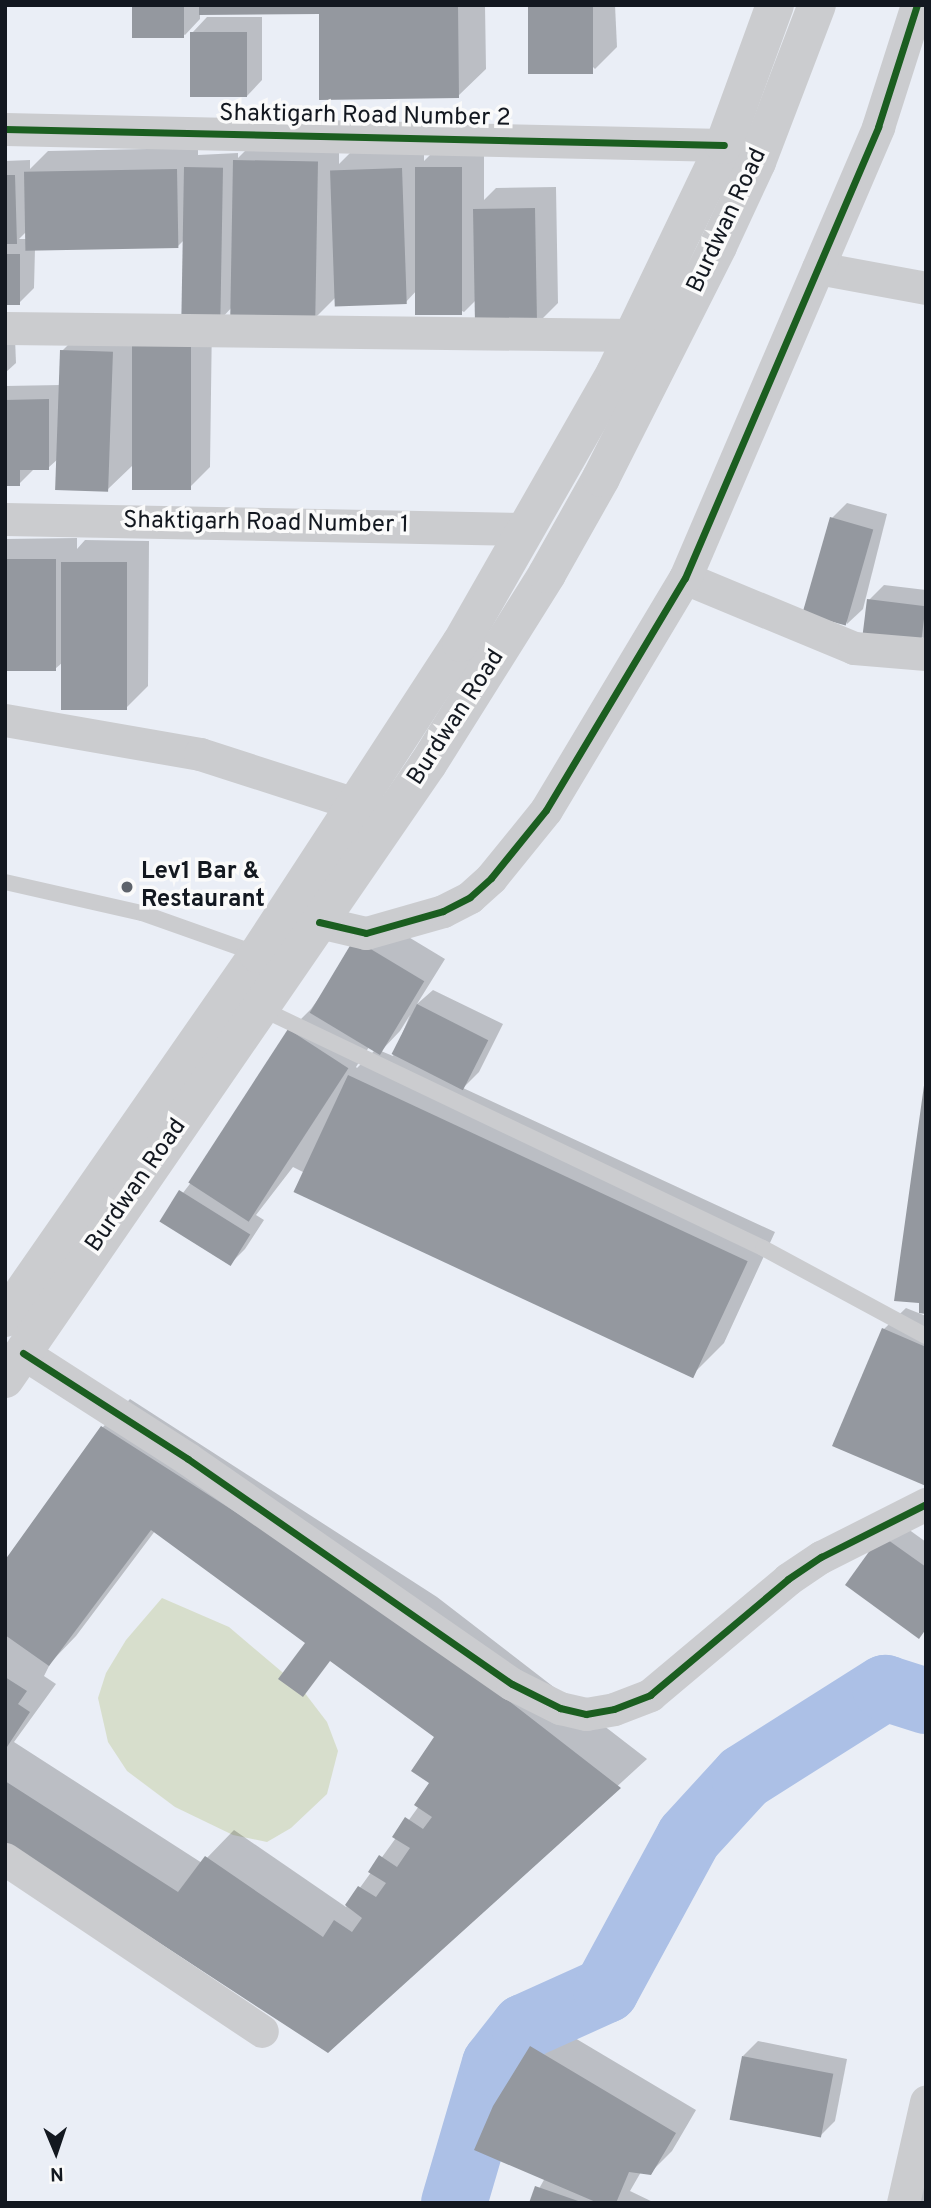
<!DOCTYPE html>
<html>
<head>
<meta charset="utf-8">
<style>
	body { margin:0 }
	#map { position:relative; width:931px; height:2208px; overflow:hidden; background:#eaeef6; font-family:Overpass,sans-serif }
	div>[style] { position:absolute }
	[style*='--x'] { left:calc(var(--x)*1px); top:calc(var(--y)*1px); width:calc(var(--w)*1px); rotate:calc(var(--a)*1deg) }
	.green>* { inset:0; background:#d7decc }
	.shadow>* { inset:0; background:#0003 }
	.river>* { height:66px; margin:-33px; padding:0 33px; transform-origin:33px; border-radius:33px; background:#acc0e6 }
	.building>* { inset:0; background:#94989f; transform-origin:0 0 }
	.lane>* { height:16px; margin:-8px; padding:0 8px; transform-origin:8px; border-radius:8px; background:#cbcccf }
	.street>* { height:33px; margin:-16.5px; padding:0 16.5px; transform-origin:16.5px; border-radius:16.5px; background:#cbcccf }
	.primary>* { height:38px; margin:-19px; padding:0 19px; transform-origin:19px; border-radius:19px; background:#cbcccf }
	.cycleway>* { height:7px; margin:-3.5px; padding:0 3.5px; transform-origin:3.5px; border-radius:3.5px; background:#1b5e20 }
	.dots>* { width:19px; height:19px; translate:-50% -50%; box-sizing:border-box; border:4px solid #fafafa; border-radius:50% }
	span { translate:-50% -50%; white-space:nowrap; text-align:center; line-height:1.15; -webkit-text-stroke:7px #fafafa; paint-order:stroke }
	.street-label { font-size:24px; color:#131820 }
	.poi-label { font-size:24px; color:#131820; font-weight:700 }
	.left { translate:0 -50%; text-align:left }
	.frame { position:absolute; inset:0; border:7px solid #131820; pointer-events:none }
	.north { position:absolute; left:21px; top:2117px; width:70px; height:70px; -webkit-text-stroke:5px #fafafa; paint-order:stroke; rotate:178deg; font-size:19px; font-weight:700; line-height:28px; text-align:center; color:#131820 }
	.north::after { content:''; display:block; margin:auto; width:24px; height:32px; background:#131820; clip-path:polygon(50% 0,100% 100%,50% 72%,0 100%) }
</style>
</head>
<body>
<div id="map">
	<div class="green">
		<div style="clip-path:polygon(162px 1598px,229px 1627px,301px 1688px,327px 1722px,338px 1751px,327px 1794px,291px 1828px,267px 1842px,233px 1835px,175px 1807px,127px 1771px,108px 1742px,98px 1698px,106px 1673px,126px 1640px)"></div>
	</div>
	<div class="shadow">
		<div style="clip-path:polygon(134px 5px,485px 5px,486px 69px,458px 96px,320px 13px,200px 14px,200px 19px,185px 35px)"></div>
		<div style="clip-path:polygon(529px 5px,615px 5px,617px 47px,595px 69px)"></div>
		<div style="clip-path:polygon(207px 17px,262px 17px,262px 80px,247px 96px,192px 33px)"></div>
		<div style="clip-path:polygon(evenodd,257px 139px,339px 140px,339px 164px,354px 149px,424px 147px,424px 161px,439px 146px,484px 145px,484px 200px,496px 188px,556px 187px,558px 303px,536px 325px,476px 300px,464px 312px,418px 289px,405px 303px,335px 298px,316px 317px,234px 305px,220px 320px,212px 319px,210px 467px,188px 489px,132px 466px,108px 489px,59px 458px,48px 468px,35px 468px,19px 484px,5px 484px,5px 386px,61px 385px,62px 351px,84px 329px,194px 322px,185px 239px,178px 246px,35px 249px,34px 288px,19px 303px,5px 303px,5px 161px,30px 160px,30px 169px,48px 151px,198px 148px,198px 155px,238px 153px,238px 158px,257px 139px,27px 231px,27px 239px,19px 239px,27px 231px)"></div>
		<div style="clip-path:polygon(5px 314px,14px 314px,16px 363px,5px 373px)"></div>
		<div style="clip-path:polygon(847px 503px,887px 514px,863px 609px,847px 624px,832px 518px)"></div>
		<div style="clip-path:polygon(77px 538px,77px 549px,85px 540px,149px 541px,148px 686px,126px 708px,63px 662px,55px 669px,5px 669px,5px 539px)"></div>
		<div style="clip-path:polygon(884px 585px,926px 590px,926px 640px,869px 600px)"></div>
		<div style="clip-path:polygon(evenodd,377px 918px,445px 959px,417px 1004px,433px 990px,503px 1024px,479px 1072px,463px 1088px,775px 1232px,724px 1343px,697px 1370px,293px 1167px,256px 1215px,264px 1220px,245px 1249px,230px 1264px,162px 1220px,196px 1176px,289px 1031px,311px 1009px,377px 918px,410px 1015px,393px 1056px,381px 1051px,400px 1031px,410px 1015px,377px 918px,369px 1047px,375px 1050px,357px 1068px,356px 1067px,369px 1047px)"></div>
		<div style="clip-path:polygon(906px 1308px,926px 1316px,926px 1484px,884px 1329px)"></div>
		<div style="clip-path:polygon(evenodd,130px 1399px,437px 1597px,647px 1759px,328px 2051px,5px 1840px,5px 1563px,103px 1427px,130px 1399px,155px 1531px,436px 1737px,431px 1783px,419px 1806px,346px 1907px,234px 1830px,202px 1863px,14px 1742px,56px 1684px,44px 1676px,51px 1662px,76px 1636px,155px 1531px)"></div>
		<div style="clip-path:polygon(897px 1521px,926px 1542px,926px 1629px,847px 1585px)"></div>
		<div style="clip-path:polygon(553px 2025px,696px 2110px,672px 2151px,650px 2173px,641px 2172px,630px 2191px,655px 2203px,531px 2203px,545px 2178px,494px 2107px,532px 2047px)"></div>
		<div style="clip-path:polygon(758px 2041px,847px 2059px,835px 2121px,820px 2136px,743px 2056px)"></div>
		<div style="clip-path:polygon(926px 2170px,926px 2203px,920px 2203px)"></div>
	</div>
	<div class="river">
		<div style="--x:454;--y:2203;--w:145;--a:-73.6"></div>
		<div style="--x:495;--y:2064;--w:47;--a:-51.9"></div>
		<div style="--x:524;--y:2027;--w:90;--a:-24.3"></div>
		<div style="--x:606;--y:1990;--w:174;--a:-61.5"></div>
		<div style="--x:689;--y:1837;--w:81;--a:-47.5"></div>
		<div style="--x:744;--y:1777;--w:167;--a:-32.3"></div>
		<div style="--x:885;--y:1688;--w:43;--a:17.6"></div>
	</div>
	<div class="building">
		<div style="left:132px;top:5px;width:52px;height:33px"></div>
		<div style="clip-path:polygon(199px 5px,458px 5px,459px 98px,319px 100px,319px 14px,199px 15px)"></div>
		<div style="left:528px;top:5px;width:65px;height:69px"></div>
		<div style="left:190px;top:32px;width:57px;height:65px"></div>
		<div style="left:233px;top:160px;width:85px;height:158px;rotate:1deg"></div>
		<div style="left:184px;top:167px;width:39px;height:153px;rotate:1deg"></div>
		<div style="left:415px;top:167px;width:47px;height:148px"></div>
		<div style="left:402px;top:168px;width:136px;height:72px;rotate:88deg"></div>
		<div style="left:177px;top:169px;width:79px;height:153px;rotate:89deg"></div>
		<div style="clip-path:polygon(5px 175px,15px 175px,17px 244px,5px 244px)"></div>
		<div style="left:535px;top:208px;width:119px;height:62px;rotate:89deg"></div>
		<div style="left:5px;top:254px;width:15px;height:51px"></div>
		<div style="left:132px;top:343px;width:59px;height:147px"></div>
		<div style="left:60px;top:350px;width:53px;height:140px;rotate:2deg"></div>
		<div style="clip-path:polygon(49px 399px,49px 470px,20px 470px,20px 486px,5px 486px,5px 400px)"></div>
		<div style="left:830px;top:517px;width:45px;height:100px;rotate:16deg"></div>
		<div style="left:56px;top:559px;width:112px;height:51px;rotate:90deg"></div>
		<div style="left:61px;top:562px;width:66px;height:148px"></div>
		<div style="left:867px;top:599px;width:59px;height:36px;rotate:7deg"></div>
		<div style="left:354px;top:939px;width:82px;height:86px;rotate:31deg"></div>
		<div style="left:417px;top:1004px;width:80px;height:56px;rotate:27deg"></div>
		<div style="left:288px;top:1029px;width:72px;height:183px;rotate:33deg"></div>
		<div style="clip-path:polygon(926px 1071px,926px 1314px,919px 1313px,919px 1303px,894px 1301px)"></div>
		<div style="left:348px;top:1075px;width:441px;height:129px;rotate:25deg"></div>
		<div style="left:179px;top:1190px;width:84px;height:37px;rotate:32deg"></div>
		<div style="clip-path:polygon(882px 1328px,926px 1347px,926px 1486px,832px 1446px)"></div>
		<div style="clip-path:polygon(101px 1426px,410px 1624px,621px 1788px,328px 2053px,5px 1842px,5px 1781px,178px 1892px,205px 1856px,323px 1937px,334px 1920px,352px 1932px,362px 1918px,345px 1905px,358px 1886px,376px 1897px,386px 1883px,368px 1872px,379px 1855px,397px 1867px,410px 1848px,392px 1837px,405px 1817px,423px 1829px,432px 1817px,414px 1805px,429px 1783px,411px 1771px,434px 1737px,330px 1661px,303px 1697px,278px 1679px,305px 1643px,151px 1530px,49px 1666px,5px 1635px,5px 1560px)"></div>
		<div style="clip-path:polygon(881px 1535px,926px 1567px,926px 1629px,919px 1639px,845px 1585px)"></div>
		<div style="clip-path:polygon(5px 1677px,27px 1691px,18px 1704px,30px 1712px,5px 1750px)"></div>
		<div style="clip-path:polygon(530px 2046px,676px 2133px,651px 2175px,629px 2172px,616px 2203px,598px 2203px,474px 2150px,493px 2106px)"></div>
		<div style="left:742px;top:2056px;width:93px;height:65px;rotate:11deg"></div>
		<div style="clip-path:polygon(535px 2186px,581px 2202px,581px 2203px,529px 2203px)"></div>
	</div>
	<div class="lane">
		<div style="--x:5;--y:882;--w:140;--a:12.8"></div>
		<div style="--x:142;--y:913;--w:123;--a:19.5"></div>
		<div style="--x:260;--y:1008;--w:557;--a:25.51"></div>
		<div style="--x:763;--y:1248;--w:185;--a:28.4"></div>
	</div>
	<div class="street">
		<div style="--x:5;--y:129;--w:719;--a:1.27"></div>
		<div style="--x:818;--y:268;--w:110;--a:10.5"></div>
		<div style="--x:5;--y:328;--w:629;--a:0.64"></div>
		<div style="--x:5;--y:519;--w:522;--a:1.1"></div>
		<div style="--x:685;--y:578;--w:183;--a:22.5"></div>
		<div style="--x:854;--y:648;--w:72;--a:4.8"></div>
		<div style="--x:5;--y:720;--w:198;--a:9.9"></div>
		<div style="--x:200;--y:754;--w:166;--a:17.9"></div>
		<div style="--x:319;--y:922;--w:48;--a:13.2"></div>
		<div style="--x:366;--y:933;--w:80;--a:-15.9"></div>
		<div style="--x:443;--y:911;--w:30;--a:-27"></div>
		<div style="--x:470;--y:897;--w:28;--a:-42"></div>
		<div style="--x:491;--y:878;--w:87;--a:-51"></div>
		<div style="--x:546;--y:810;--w:270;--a:-59.1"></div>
		<div style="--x:685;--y:578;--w:491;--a:-66.8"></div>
		<div style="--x:878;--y:127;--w:128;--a:-72.3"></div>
		<div style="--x:23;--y:1353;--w:196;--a:32.7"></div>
		<div style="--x:188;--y:1459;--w:394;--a:34.8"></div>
		<div style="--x:512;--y:1684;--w:54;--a:26.6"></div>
		<div style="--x:560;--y:1708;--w:27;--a:13"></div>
		<div style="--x:586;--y:1714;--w:28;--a:-10"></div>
		<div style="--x:614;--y:1709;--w:39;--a:-21"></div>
		<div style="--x:650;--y:1695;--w:180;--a:-40"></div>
		<div style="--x:788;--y:1579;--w:40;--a:-34"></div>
		<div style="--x:821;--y:1557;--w:118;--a:-26.8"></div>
		<div style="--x:5;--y:1859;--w:309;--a:33.8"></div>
		<div style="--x:903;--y:2203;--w:104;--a:-77.2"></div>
	</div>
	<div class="primary">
		<div style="--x:5;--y:1318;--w:443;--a:-55.2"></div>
		<div style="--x:258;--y:954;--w:371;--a:-56.9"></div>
		<div style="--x:461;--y:643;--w:311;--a:-60.3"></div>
		<div style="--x:615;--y:373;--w:253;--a:-64.4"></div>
		<div style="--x:724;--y:145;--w:149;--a:-70"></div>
		<div style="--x:5;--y:1379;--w:746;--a:-55.48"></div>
		<div style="--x:428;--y:764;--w:224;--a:-57.9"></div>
		<div style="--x:547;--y:574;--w:110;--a:-60.6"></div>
		<div style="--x:601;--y:478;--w:260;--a:-63.2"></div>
		<div style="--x:718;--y:246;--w:93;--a:-65.1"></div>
		<div style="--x:757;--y:162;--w:168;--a:-69.1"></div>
	</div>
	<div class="cycleway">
		<div style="--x:5;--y:129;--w:719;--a:1.27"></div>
		<div style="--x:319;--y:922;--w:48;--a:13.2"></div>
		<div style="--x:366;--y:933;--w:80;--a:-15.9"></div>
		<div style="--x:443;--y:911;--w:30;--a:-27"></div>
		<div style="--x:470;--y:897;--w:28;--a:-42"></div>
		<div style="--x:491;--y:878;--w:87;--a:-51"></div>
		<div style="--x:546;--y:810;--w:270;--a:-59.1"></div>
		<div style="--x:685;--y:578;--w:491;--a:-66.8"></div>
		<div style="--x:878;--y:127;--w:128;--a:-72.3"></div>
		<div style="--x:23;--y:1353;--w:196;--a:32.7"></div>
		<div style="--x:188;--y:1459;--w:394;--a:34.8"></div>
		<div style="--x:512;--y:1684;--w:54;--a:26.6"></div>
		<div style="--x:560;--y:1708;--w:27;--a:13"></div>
		<div style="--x:586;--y:1714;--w:28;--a:-10"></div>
		<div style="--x:614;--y:1709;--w:39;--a:-21"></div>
		<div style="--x:650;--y:1695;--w:180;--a:-40"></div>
		<div style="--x:788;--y:1579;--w:40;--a:-34"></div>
		<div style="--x:821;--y:1557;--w:118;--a:-26.8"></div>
	</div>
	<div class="dots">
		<div style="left:127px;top:887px;background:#5e636b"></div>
	</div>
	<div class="street-label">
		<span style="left:365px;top:117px;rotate:1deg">Shaktigarh Road Number 2</span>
		<span style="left:728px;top:221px;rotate:-65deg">Burdwan Road</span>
		<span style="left:266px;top:524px;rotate:1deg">Shaktigarh Road Number 1</span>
		<span style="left:457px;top:718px;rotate:-57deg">Burdwan Road</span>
		<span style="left:137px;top:1186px;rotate:-55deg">Burdwan Road</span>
	</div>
	<div class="poi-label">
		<span class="left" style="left:141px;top:887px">Lev1 Bar &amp;<br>Restaurant</span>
	</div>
	<div class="frame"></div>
	<div class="north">N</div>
</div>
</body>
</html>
